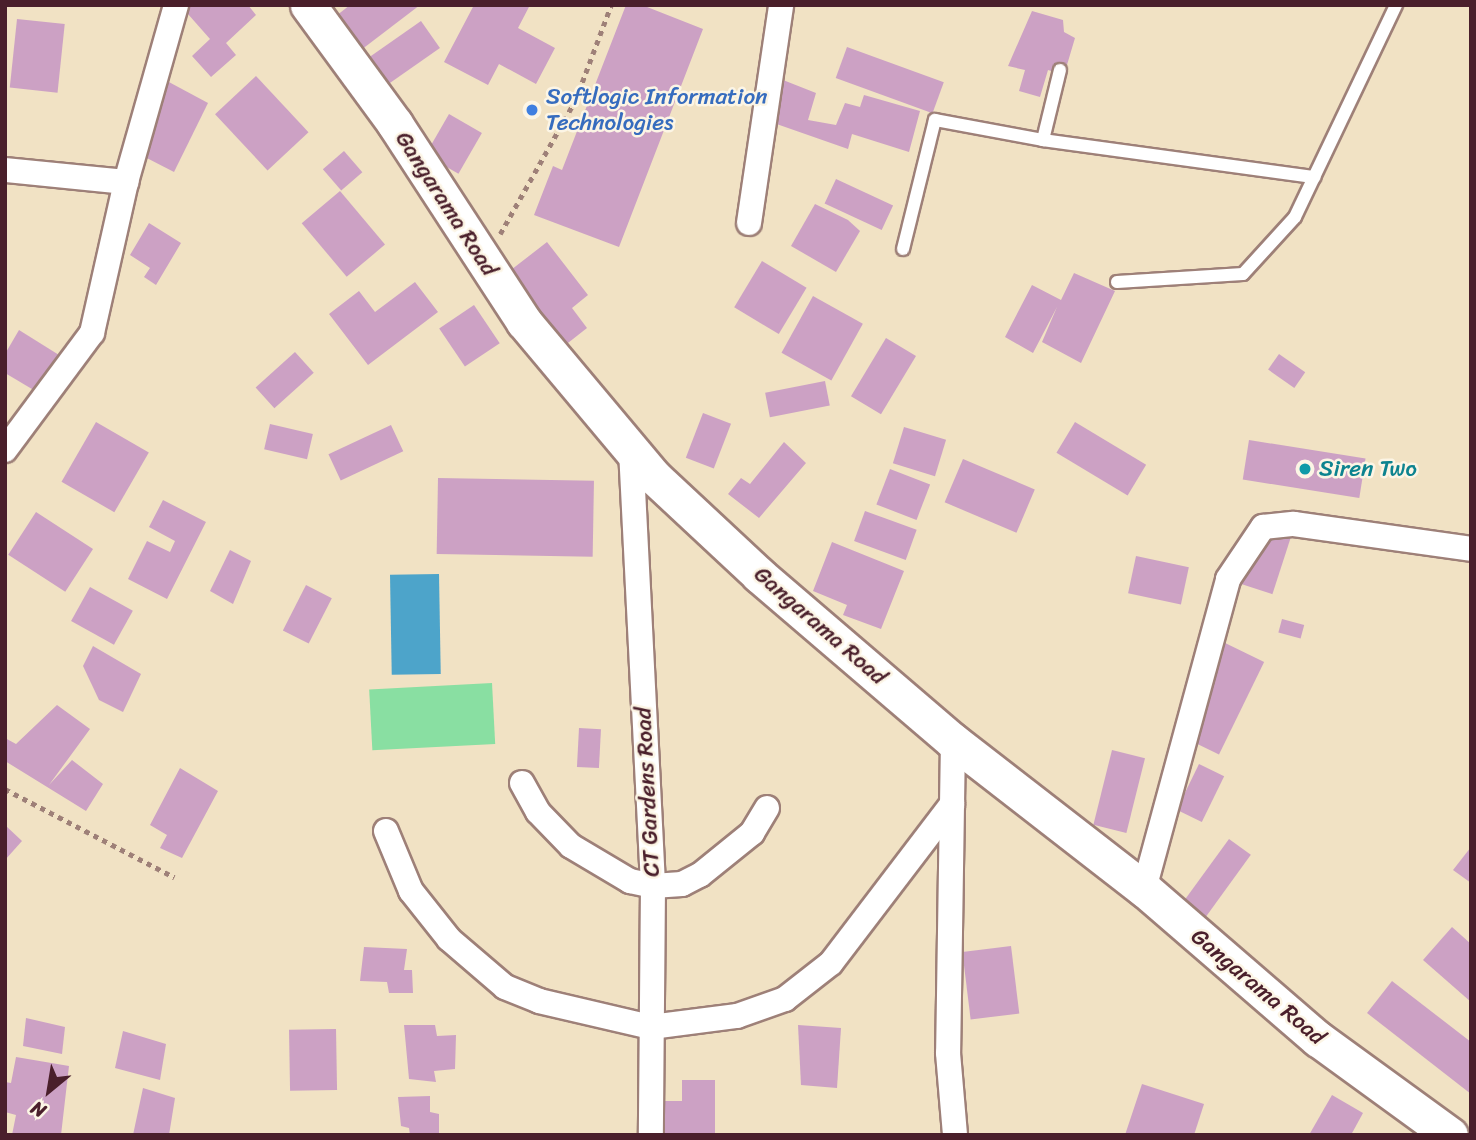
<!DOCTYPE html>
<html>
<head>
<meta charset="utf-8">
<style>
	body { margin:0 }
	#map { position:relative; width:1476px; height:1140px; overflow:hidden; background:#f1e2c4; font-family:Sriracha,sans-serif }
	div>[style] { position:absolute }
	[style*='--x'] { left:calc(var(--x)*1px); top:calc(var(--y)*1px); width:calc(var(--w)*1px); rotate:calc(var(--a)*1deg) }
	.green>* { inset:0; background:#89dfa2; transform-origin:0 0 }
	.water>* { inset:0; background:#4da4ca; transform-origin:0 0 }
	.building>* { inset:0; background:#cca1c4; transform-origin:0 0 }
	.path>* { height:4.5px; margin-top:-2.25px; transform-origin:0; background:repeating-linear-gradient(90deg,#9e8078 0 5px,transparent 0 10px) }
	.roads { filter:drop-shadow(2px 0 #9e8078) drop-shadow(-2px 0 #9e8078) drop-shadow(0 2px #9e8078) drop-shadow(0 -2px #9e8078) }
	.lane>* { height:12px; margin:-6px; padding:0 6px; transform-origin:6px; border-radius:6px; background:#fff }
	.street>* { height:24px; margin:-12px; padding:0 12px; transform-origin:12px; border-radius:12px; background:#fff }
	.secondary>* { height:35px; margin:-17.5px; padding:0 17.5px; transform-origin:17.5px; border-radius:17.5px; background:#fff }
	.dots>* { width:19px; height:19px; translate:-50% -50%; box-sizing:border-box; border:4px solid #fcf5e5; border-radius:50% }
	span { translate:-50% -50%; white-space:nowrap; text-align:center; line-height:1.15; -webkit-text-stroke:5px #fcf5e5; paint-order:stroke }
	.shop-label { font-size:23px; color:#366cbe }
	.left { translate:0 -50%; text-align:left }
	.street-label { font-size:23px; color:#4a1f2b }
	.culture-label { font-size:23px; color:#0d838f }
	.frame { position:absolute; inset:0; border:7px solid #4a1f2b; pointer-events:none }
	.north { position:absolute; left:14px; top:1056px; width:70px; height:70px; -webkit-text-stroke:5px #fcf5e5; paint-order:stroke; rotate:210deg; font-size:19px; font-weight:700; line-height:28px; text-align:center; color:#4a1f2b }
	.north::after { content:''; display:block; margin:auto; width:24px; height:32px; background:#4a1f2b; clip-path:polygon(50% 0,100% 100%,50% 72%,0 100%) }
</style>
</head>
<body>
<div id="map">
	<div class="green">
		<div style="left:492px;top:683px;width:61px;height:123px;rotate:87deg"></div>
	</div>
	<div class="water">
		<div style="left:439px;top:574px;width:100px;height:49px;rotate:89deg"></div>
	</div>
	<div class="building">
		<div style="clip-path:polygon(180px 5px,248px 5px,256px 15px,226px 43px,236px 55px,211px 77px,192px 56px,210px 39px)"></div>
		<div style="clip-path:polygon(350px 5px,420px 5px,361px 50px,336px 16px)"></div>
		<div style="clip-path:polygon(474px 5px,530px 5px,518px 28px,555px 48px,536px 84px,499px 64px,488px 85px,444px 62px)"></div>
		<div style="clip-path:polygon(626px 5px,642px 5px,703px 29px,619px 247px,534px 215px,553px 166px,562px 170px)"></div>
		<div style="clip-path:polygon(1032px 11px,1063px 20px,1064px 32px,1075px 38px,1064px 75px,1048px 70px,1040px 97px,1019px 91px,1025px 70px,1008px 66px)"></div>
		<div style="left:17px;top:19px;width:48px;height:69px;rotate:6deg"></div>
		<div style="left:421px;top:21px;width:33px;height:65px;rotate:55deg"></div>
		<div style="left:847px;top:47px;width:103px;height:33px;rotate:20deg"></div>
		<div style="left:256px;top:76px;width:77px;height:56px;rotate:47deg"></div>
		<div style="clip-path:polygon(783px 80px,816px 93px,808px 120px,836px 125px,845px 103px,860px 107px,864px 95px,920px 111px,909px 152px,852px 134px,848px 149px,768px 121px)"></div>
		<div style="clip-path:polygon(167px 81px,208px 103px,174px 172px,139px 154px)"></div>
		<div style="left:449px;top:114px;width:38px;height:47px;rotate:30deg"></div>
		<div style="left:344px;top:151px;width:28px;height:28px;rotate:49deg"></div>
		<div style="left:836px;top:179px;width:63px;height:27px;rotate:25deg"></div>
		<div style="left:340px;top:191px;width:70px;height:50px;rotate:50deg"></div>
		<div style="clip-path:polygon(815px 204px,848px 220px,860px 231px,836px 272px,791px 246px)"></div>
		<div style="clip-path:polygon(149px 223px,181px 243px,156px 285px,144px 277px,150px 268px,130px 255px)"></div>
		<div style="clip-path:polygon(547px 242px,588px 295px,572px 308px,587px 328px,559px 350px,502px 277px)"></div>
		<div style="left:762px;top:261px;width:52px;height:54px;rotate:31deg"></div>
		<div style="clip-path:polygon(1074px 273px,1115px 291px,1081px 363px,1042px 342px,1057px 307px,1033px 353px,1005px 337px,1032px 285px,1061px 300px)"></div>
		<div style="clip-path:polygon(415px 282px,438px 312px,368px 365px,329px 314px,359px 291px,375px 312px)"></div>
		<div style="left:813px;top:296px;width:57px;height:65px;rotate:29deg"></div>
		<div style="left:474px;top:305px;width:46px;height:42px;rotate:56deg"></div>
		<div style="clip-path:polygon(19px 330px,59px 355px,37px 392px,5px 373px,5px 354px)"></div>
		<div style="left:886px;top:338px;width:35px;height:68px;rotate:31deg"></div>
		<div style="left:295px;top:352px;width:28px;height:53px;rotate:48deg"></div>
		<div style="left:1279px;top:354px;width:32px;height:19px;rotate:35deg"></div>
		<div style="left:825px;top:381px;width:25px;height:61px;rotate:79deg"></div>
		<div style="left:703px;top:413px;width:30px;height:48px;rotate:21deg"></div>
		<div style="left:96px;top:422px;width:61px;height:69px;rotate:30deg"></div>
		<div style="left:1075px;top:422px;width:83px;height:36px;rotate:31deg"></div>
		<div style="left:270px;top:424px;width:44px;height:26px;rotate:13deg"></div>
		<div style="left:391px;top:425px;width:29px;height:69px;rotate:65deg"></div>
		<div style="left:904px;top:427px;width:44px;height:38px;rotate:17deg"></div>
		<div style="left:1249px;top:440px;width:118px;height:40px;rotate:9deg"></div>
		<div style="clip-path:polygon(784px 442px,806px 463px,759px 518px,728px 494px,741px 478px,750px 484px)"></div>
		<div style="left:963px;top:459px;width:78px;height:47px;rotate:23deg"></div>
		<div style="left:890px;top:469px;width:43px;height:38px;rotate:21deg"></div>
		<div style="left:438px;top:478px;width:156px;height:76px;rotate:1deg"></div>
		<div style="clip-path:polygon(163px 500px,206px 522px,167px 599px,128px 579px,147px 541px,170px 552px,175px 541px,149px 527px)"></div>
		<div style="left:865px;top:511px;width:55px;height:32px;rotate:20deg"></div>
		<div style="left:36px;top:512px;width:68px;height:51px;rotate:33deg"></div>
		<div style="left:1257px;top:525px;width:36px;height:61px;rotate:18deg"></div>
		<div style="clip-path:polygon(832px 542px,904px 571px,881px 629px,843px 615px,847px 605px,813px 591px)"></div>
		<div style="clip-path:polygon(230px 550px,251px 561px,233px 604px,210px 591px)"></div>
		<div style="left:1136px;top:556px;width:54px;height:38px;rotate:12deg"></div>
		<div style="left:306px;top:585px;width:29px;height:51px;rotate:27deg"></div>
		<div style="left:90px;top:587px;width:49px;height:39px;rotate:29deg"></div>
		<div style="left:1282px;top:619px;width:23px;height:14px;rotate:15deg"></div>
		<div style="left:1221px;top:641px;width:48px;height:103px;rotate:26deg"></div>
		<div style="clip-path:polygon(93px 646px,141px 674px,123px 712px,99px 700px,83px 666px)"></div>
		<div style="clip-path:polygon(57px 705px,90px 729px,49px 785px,72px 760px,103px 784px,86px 811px,5px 761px,5px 738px,16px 744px)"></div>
		<div style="left:579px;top:728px;width:22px;height:39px;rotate:3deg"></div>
		<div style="left:1112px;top:750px;width:34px;height:77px;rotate:14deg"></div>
		<div style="left:1199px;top:764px;width:28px;height:51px;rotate:26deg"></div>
		<div style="clip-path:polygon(180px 768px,218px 791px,182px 858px,160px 848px,167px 835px,150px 825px)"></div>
		<div style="clip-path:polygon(5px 825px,22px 841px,5px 860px)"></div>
		<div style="left:1229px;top:839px;width:27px;height:78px;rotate:36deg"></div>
		<div style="clip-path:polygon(1471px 847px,1471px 883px,1453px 870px)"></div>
		<div style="clip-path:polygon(1452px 927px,1471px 944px,1471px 1002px,1423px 960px)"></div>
		<div style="left:1011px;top:946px;width:68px;height:49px;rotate:83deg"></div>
		<div style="clip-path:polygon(364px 947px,407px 949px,404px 970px,412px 970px,413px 993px,389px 993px,387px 982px,360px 981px)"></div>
		<div style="clip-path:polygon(1392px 981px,1471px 1042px,1471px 1094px,1367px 1013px)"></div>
		<div style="clip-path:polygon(26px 1018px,65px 1027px,62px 1054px,23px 1046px)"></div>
		<div style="clip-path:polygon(404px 1025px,435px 1025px,437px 1036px,456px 1035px,455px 1069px,434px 1071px,436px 1082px,409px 1079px)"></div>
		<div style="clip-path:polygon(798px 1025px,841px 1028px,837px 1088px,801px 1085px)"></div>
		<div style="left:336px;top:1029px;width:61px;height:47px;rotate:89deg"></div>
		<div style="clip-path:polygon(123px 1031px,166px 1044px,160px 1080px,115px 1068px)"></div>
		<div style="clip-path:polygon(16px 1057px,69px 1066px,61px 1135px,12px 1135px,16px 1115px,5px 1112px,5px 1082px,11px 1083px)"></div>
		<div style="clip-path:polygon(682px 1080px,715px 1080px,715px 1135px,662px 1135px,662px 1101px,682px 1101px)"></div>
		<div style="clip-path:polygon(1142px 1084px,1204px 1104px,1194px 1135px,1125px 1135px)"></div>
		<div style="clip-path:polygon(143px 1088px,175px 1098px,169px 1135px,133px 1135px)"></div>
		<div style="clip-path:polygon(1332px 1095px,1363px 1113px,1351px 1135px,1309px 1135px)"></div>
		<div style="clip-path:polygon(430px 1096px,430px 1112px,439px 1114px,439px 1135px,410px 1135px,409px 1128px,401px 1126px,398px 1097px)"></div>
	</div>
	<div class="path">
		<div style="--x:500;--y:234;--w:153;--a:-60.6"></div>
		<div style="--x:575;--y:101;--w:103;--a:-69.4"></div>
		<div style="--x:5;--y:789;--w:191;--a:27.5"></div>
	</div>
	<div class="roads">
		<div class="lane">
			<div style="--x:1060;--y:70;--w:72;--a:103.7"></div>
			<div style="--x:1043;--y:140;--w:274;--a:7.8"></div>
			<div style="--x:903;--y:249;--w:133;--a:-76.1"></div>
			<div style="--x:935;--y:120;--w:110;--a:10.5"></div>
			<div style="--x:1117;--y:282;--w:126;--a:-3.6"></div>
			<div style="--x:1243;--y:274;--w:77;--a:-47.6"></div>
			<div style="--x:1295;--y:217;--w:235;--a:-64.5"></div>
		</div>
		<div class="street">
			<div style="--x:5;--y:170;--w:122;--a:5.7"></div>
			<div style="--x:749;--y:223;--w:220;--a:-81.6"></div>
			<div style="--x:5;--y:450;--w:146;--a:-53.4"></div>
			<div style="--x:92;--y:333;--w:155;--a:-77.3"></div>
			<div style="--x:126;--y:182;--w:184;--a:-74.2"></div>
			<div style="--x:631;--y:450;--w:437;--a:87.1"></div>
			<div style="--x:653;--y:886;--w:249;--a:90.5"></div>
			<div style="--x:953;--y:741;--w:312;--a:90.9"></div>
			<div style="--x:948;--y:1053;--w:82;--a:85.1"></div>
			<div style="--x:522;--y:783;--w:33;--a:61"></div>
			<div style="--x:538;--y:812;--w:47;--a:45.9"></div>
			<div style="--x:571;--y:846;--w:69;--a:30.7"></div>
			<div style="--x:630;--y:881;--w:24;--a:12"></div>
			<div style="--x:653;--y:886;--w:29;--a:-4"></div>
			<div style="--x:682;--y:884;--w:20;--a:-27"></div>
			<div style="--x:700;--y:875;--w:67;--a:-38.9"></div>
			<div style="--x:752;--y:833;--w:29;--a:-59"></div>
			<div style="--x:386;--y:831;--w:65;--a:67.4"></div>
			<div style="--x:411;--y:891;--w:61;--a:51.6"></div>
			<div style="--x:449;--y:939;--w:74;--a:40.6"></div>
			<div style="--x:505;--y:987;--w:37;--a:22"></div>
			<div style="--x:539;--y:1001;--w:115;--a:13.1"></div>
			<div style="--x:651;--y:1027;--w:87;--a:-7.3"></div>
			<div style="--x:737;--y:1016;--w:51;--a:-19.5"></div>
			<div style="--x:785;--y:999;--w:58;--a:-38"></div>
			<div style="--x:831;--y:963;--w:200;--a:-52.7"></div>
			<div style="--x:1144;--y:889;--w:321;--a:-74.8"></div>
			<div style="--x:1228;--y:579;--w:63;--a:-56.1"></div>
			<div style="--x:1263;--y:527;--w:31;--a:-6"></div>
			<div style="--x:1294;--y:524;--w:179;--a:8"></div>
		</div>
		<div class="secondary">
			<div style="--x:308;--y:5;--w:147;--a:53.8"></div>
			<div style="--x:395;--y:124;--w:236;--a:56.9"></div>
			<div style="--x:524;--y:322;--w:201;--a:50"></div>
			<div style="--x:653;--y:476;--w:145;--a:43"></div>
			<div style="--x:759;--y:575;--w:255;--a:40.6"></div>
			<div style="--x:953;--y:741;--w:242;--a:37.8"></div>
			<div style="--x:1144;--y:889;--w:230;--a:40.8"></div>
			<div style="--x:1318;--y:1039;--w:163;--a:36"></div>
		</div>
	</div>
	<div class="dots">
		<div style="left:532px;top:110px;background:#3f7fe0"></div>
		<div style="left:1305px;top:469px;background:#0f9aa8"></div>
	</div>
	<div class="shop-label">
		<span class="left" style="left:546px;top:110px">Softlogic Information<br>Technologies</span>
	</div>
	<div class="street-label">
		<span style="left:446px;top:204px;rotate:57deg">Gangarama Road</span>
		<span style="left:820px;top:626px;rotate:41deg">Gangarama Road</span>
		<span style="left:648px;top:792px;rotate:-93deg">CT Gardens Road</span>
		<span style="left:1258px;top:987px;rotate:40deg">Gangarama Road</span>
	</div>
	<div class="culture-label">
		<span class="left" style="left:1319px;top:469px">Siren Two</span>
	</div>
	<div class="frame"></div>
	<div class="north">N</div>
</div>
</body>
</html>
